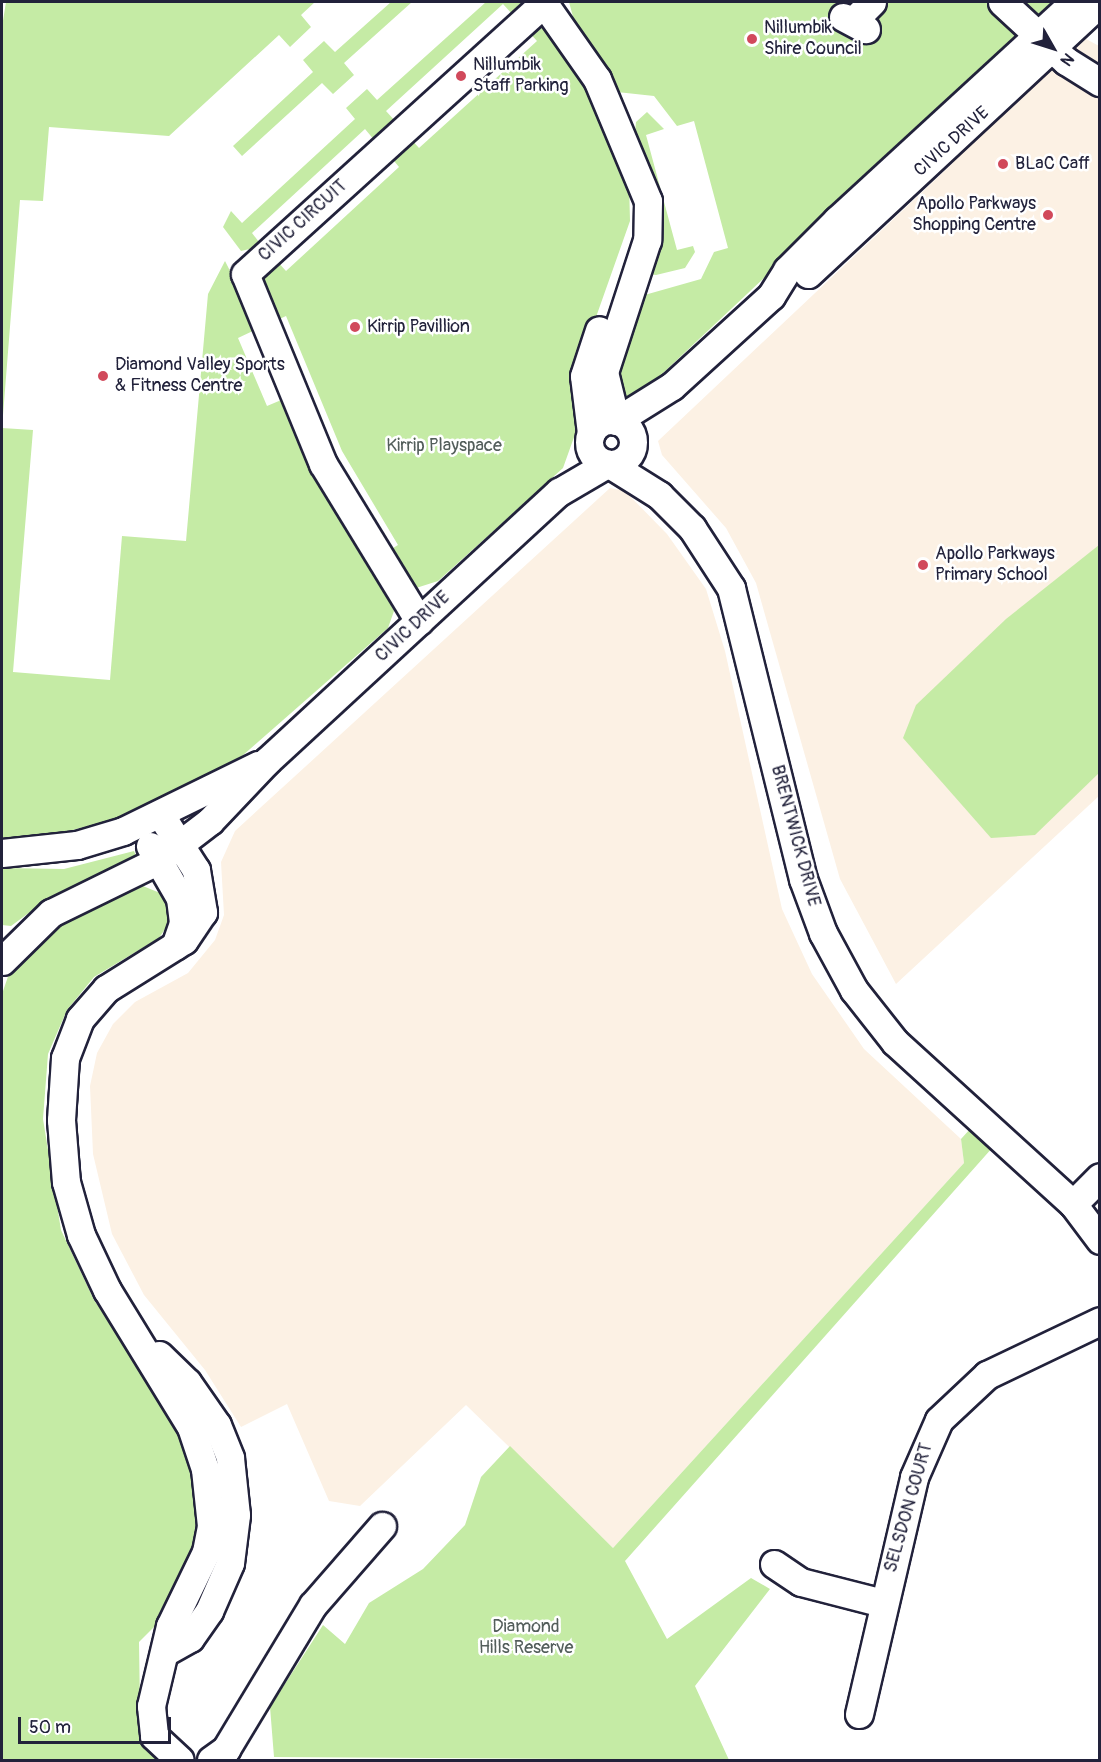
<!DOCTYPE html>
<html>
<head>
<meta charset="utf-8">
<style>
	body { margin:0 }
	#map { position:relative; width:1101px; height:1762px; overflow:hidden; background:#fff; font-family:Pangolin,sans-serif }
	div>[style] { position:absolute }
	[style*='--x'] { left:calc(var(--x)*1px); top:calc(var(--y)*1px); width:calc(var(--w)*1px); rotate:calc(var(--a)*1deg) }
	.built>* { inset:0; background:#fcf1e4 }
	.green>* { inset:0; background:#c5eba5 }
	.roads { filter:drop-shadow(2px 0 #22223b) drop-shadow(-2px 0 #22223b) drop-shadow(0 2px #22223b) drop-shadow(0 -2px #22223b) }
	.minor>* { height:27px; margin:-13.5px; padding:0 13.5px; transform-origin:13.5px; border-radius:13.5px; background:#fff }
	.minor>.ring { margin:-13.5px; padding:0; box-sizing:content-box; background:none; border:27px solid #fff; border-radius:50% }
	.dots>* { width:16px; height:16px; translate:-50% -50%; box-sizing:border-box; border:3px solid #fff; border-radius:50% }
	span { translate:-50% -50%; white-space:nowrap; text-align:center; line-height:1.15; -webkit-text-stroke:5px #fff; paint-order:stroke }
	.poi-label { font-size:18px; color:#22223b }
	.left { translate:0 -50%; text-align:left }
	.right { translate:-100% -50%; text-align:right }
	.street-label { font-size:18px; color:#22223b }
	.park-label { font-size:18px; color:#535e5b }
	.frame { position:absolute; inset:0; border:3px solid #22223b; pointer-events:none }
	.north { position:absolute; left:1023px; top:18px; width:60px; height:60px; -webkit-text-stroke:4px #fff; paint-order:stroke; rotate:129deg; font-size:16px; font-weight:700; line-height:24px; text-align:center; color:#22223b }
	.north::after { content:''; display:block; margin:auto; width:21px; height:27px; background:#22223b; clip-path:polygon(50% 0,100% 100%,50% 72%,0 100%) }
	.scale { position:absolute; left:18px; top:1717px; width:153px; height:27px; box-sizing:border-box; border:3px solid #22223b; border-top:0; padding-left:8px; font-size:18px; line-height:21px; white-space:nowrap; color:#22223b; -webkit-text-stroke:4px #fff; paint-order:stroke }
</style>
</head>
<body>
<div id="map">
	<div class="built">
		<div style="clip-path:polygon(1077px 34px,1099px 46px,1099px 796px,896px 984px,840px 879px,756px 583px,726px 528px,662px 455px,658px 441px,953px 163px,946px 155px)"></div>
		<div style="clip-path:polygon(610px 488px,625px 491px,667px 534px,706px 589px,725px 651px,782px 909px,812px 974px,864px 1049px,961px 1139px,964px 1163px,613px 1548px,466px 1405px,360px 1506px,329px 1501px,287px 1404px,241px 1427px,205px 1370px,144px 1295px,112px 1234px,93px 1154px,90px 1086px,97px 1053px,113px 1024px,135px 1002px,188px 973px,215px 940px,224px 915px,221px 862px,235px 831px)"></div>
	</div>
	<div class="green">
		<div style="clip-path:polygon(6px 2px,315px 2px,301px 15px,311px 27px,290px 47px,279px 35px,169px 136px,49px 127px,43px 201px,20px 200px,2px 428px,33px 430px,13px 672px,110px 680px,122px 536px,186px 541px,208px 294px,225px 261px,259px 328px,238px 338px,267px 406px,286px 398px,394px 611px,388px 628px,234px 763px,130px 815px,42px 838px,2px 841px,2px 27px)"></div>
		<div style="clip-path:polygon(391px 2px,412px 2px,344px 63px,354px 75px,333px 94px,322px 83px,242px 156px,233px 146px,313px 72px,303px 60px,324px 41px,335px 52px)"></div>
		<div style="clip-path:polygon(486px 2px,525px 2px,513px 15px,503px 4px,386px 111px,396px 122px,375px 141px,365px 129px,252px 233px,262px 246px,241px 251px,223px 227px,231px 211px,242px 223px,355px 119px,346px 108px,367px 89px,377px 100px)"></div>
		<div style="clip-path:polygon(569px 2px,861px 2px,867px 24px,884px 2px,994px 2px,1021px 36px,645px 390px,626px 398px,611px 383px,641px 296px,701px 279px,714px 252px,728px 248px,694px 121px,677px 126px,654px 96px,617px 92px,575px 24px)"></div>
		<div style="clip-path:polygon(1017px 2px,1066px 2px,1041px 20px)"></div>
		<div style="clip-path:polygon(542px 23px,575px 63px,629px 181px,630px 221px,578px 368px,578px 426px,563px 468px,438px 581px,413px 589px,385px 553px,398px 545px,342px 451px,286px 316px,273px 322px,262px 280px,276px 260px,286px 271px,399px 167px,390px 156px,410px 138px,419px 148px,537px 41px,527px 30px)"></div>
		<div style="clip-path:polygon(647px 112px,664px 129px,646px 135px,677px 250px,693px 246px,695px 252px,685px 268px,656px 275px,648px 274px,635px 133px,636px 122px)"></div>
		<div style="clip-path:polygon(1099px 545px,1099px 773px,1035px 835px,991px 838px,903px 738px,916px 705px,1006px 619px)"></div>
		<div style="clip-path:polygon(134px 851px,137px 858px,45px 901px,11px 926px,2px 925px,2px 868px,64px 869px)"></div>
		<div style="clip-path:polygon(138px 884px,165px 895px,173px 917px,159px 938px,94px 977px,67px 1010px,48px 1054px,43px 1119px,61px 1230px,94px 1300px,165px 1398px,187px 1439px,201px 1529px,167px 1614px,139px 1642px,140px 1708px,149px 1748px,159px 1760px,2px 1760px,2px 994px,13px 962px,62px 921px)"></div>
		<div style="clip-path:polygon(971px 1128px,993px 1147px,625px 1561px,667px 1639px,751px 1578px,770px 1589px,695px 1686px,729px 1760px,274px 1757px,270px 1707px,323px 1625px,345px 1644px,369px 1603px,423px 1569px,465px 1525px,481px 1477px,510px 1446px,613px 1548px,964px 1163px,961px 1139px)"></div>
	</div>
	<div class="roads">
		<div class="minor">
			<div style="--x:543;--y:2;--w:94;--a:55"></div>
			<div style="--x:597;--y:79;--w:132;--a:67.3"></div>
			<div style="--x:648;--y:201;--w:39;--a:91"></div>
			<div style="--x:647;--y:240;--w:139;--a:108"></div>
			<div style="--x:604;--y:372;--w:50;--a:76.2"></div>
			<div style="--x:1002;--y:2;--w:87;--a:42.7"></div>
			<div style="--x:1066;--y:61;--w:40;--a:32"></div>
			<div style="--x:843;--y:17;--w:26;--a:28"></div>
			<div style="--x:855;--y:19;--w:24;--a:-45"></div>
			<div style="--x:808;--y:274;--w:398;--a:-42.9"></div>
			<div class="ring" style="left:589px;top:420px;width:17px;height:17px"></div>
			<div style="--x:616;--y:421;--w:66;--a:-32"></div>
			<div style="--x:672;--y:386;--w:134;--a:-42.3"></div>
			<div style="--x:771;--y:296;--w:31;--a:-58"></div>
			<div style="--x:787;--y:270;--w:71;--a:-45"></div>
			<div style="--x:837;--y:220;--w:322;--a:-42.6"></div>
			<div style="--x:591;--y:433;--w:57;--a:-97"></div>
			<div style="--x:584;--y:376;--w:48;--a:-71.9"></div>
			<div style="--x:611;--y:465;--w:57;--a:32"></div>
			<div style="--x:659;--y:495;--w:47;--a:45"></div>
			<div style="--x:692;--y:528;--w:72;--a:57"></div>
			<div style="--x:731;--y:588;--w:300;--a:76.1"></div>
			<div style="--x:803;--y:879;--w:58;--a:69.7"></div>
			<div style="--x:823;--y:933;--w:65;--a:61.5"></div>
			<div style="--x:854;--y:990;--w:66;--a:51.7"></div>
			<div style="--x:895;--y:1042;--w:241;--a:42.3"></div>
			<div style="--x:1073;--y:1204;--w:45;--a:53.1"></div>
			<div style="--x:419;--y:621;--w:184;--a:-121.4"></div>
			<div style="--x:323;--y:464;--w:205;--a:-112.3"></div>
			<div style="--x:245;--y:274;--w:405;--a:-42.2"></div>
			<div style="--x:162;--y:817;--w:63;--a:57.3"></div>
			<div style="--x:196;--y:870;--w:43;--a:80.5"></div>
			<div style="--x:203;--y:912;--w:34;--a:124"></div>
			<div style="--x:184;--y:940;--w:92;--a:147.9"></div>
			<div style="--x:106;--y:989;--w:40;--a:131"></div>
			<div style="--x:80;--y:1019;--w:42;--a:111"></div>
			<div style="--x:65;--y:1058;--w:62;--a:93.7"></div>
			<div style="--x:61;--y:1120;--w:62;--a:85.4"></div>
			<div style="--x:66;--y:1182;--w:55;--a:74.2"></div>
			<div style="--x:81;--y:1235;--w:61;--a:64.7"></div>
			<div style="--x:107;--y:1290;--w:161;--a:58.5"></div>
			<div style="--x:191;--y:1427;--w:44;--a:71.6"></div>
			<div style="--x:205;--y:1469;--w:57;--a:84"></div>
			<div style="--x:211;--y:1526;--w:26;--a:101"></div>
			<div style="--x:206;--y:1552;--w:82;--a:115.9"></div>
			<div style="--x:170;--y:1626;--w:82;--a:103.4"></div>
			<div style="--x:151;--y:1706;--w:30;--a:84"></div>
			<div style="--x:154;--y:1736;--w:35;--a:43"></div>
			<div style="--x:150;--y:846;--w:60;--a:60"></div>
			<div style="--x:180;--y:898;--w:25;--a:83"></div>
			<div style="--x:183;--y:923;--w:24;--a:109"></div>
			<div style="--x:2;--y:853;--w:75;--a:-6.1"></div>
			<div style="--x:77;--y:845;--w:48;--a:-16.9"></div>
			<div style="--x:123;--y:831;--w:150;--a:-26.1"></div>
			<div style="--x:2;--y:961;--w:69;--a:-44.4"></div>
			<div style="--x:51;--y:913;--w:120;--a:-26.1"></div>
			<div style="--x:159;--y:860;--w:64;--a:-37.4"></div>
			<div style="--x:210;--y:821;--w:83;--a:-46.5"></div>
			<div style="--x:267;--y:761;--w:397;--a:-42.7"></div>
			<div style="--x:559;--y:492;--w:56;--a:-30.3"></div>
			<div style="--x:1073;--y:1204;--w:38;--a:-45"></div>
			<div style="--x:159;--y:1355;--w:39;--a:44"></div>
			<div style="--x:187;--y:1382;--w:52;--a:55.1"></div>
			<div style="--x:217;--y:1425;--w:35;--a:68"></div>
			<div style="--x:230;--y:1458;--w:57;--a:84"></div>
			<div style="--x:236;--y:1515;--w:48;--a:97.1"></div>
			<div style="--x:230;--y:1563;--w:52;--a:113.6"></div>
			<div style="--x:209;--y:1611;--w:33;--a:125"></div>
			<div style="--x:190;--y:1638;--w:25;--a:151"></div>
			<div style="--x:774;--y:1564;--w:32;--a:34"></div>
			<div style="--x:801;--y:1582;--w:85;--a:14.4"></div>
			<div style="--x:859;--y:1714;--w:243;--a:-76.9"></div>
			<div style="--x:914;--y:1477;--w:62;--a:-66.3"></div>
			<div style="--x:939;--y:1420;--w:66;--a:-43.2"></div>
			<div style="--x:987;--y:1375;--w:125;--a:-25.5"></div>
			<div style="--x:211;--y:1760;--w:19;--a:-36"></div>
			<div style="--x:226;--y:1749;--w:168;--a:-58.9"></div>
			<div style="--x:313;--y:1605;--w:105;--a:-48.9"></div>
		</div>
	</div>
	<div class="dots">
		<div style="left:752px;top:39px;background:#d1495b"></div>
		<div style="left:461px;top:76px;background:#d1495b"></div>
		<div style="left:1003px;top:164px;background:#d1495b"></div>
		<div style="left:1048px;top:215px;background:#d1495b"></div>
		<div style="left:355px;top:327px;background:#d1495b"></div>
		<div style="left:103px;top:376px;background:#d1495b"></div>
		<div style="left:923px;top:565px;background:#d1495b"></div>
	</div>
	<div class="poi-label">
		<span class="left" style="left:764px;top:39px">Nillumbik<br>Shire Council</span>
		<span class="left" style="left:473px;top:76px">Nillumbik<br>Staff Parking</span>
		<span class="left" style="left:1015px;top:164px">BLaC Caff</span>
		<span class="right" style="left:1036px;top:215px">Apollo Parkways<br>Shopping Centre</span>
		<span class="left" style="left:367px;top:327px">Kirrip Pavillion</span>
		<span class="left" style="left:115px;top:376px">Diamond Valley Sports<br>&amp; Fitness Centre</span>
		<span class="left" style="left:935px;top:565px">Apollo Parkways<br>Primary School</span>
	</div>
	<div class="street-label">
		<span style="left:952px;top:142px;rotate:-42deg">CIVIC DRIVE</span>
		<span style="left:303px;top:221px;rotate:-42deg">CIVIC CIRCUIT</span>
		<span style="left:413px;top:627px;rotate:-43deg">CIVIC DRIVE</span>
		<span style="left:795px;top:836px;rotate:75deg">BRENTWICK DRIVE</span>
		<span style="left:909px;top:1508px;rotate:-74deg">SELSDON COURT</span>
	</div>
	<div class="park-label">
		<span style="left:444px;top:446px">Kirrip Playspace</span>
		<span style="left:526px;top:1638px">Diamond<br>Hills Reserve</span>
	</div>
	<div class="frame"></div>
	<div class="north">N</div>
	<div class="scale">50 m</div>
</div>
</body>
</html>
